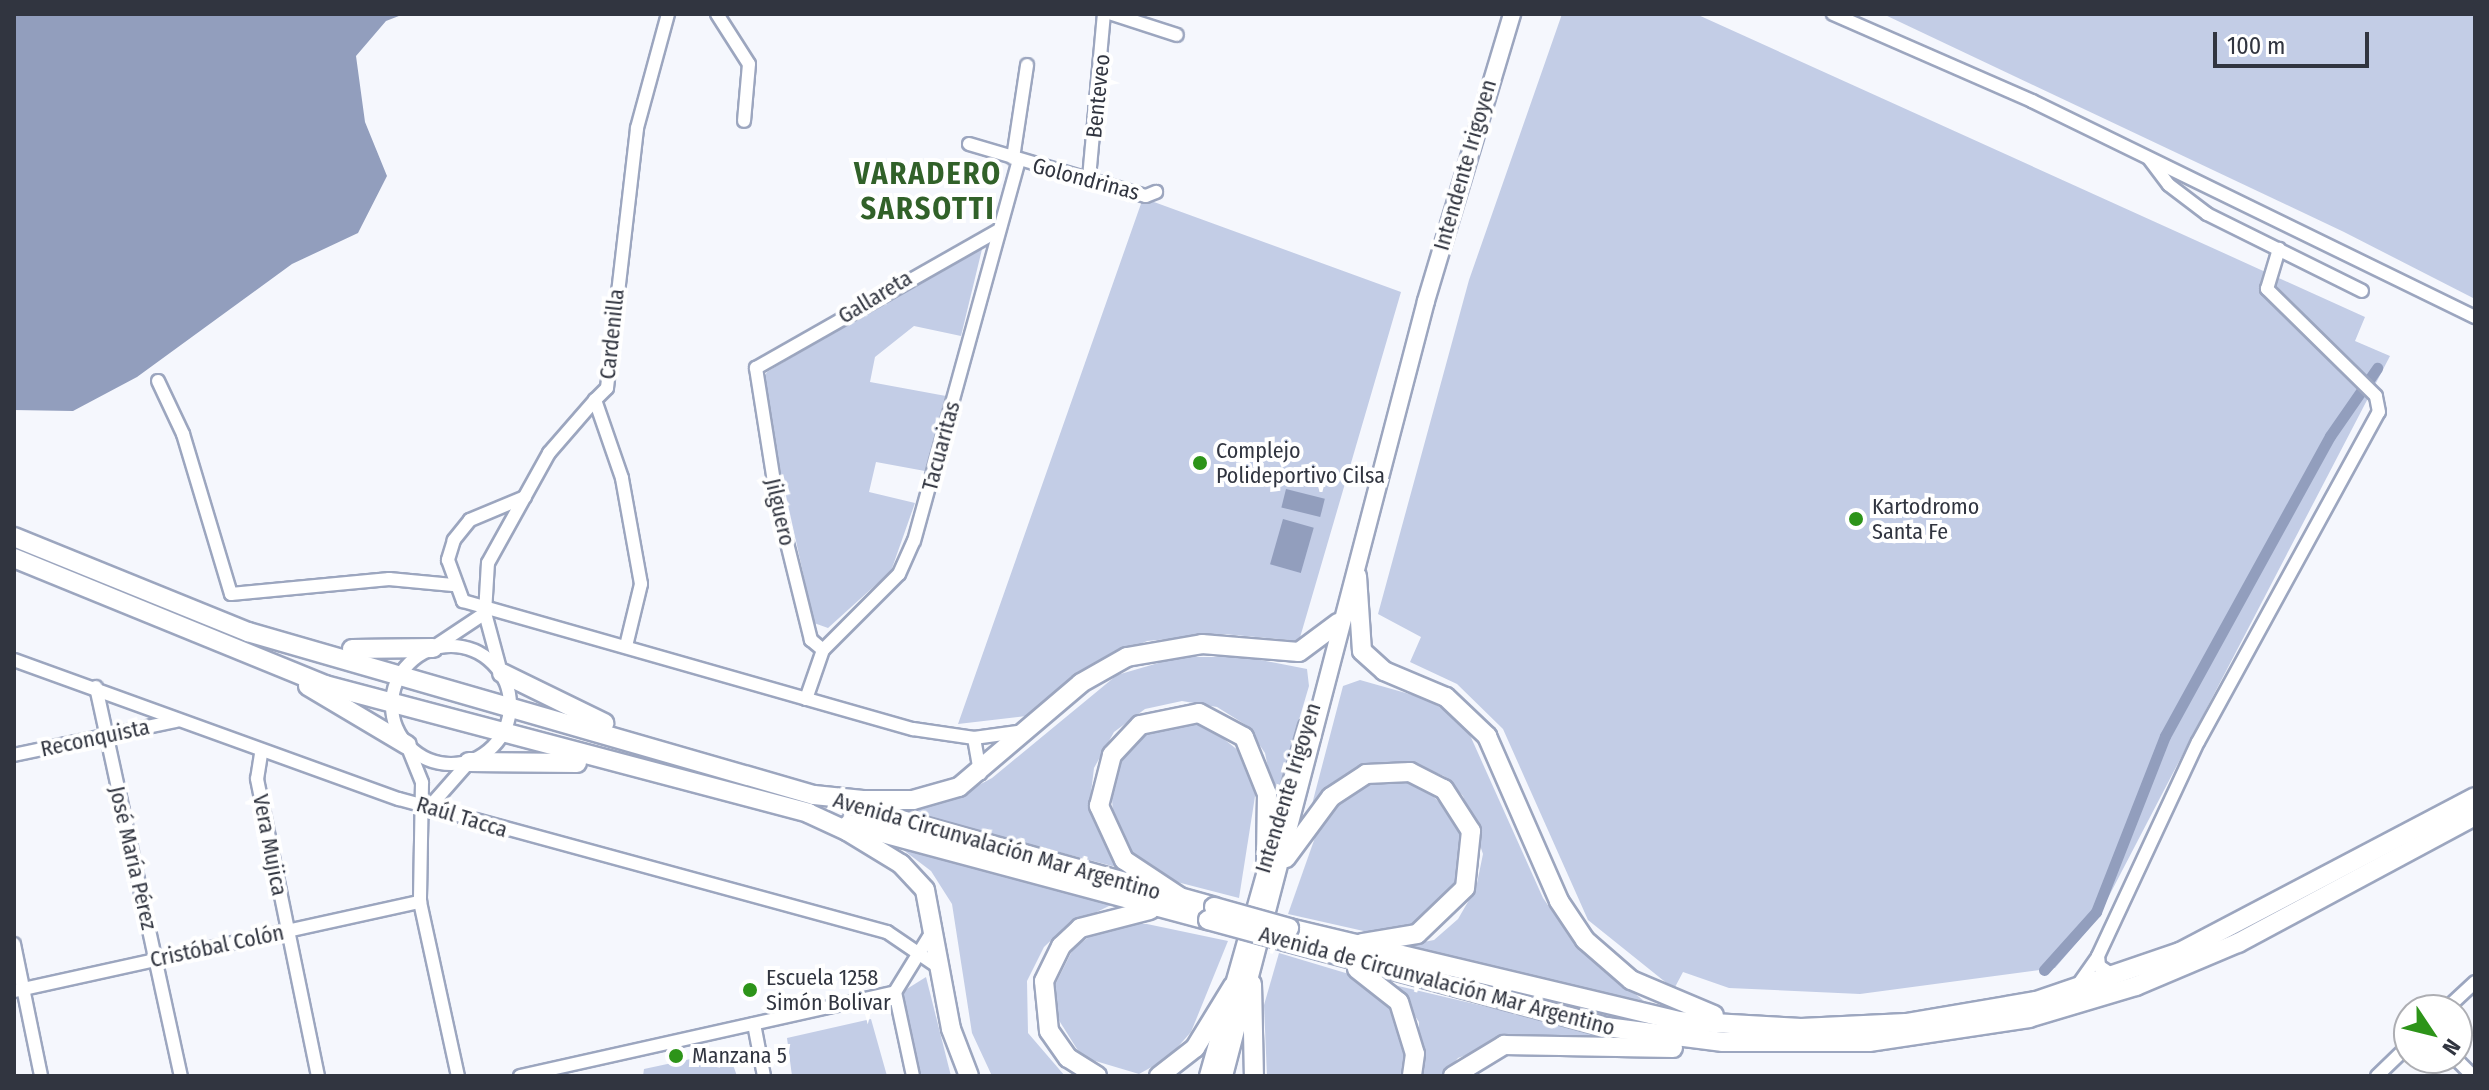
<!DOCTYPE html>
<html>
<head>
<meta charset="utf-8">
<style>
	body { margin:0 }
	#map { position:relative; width:2489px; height:1090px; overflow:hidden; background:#f5f7fd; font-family:"Fira Sans Condensed",sans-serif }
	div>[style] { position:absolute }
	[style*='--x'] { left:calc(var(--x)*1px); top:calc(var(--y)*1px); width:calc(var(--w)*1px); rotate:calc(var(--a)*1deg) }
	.green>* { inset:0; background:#c3cde6 }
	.water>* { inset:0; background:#929ebd; transform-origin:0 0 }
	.canal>* { height:11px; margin:-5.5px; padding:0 5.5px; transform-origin:5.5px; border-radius:5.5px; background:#929ebd }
	.roads { filter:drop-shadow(2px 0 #9ca6bf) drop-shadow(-2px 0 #9ca6bf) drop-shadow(0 2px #9ca6bf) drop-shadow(0 -2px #9ca6bf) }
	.minor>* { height:12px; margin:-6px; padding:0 6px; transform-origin:6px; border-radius:6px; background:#fff }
	.minor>.ring { margin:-6px; padding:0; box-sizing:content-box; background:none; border:12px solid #fff; border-radius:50% }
	.major>* { height:16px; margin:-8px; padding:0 8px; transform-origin:8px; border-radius:8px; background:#fff }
	.highway>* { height:18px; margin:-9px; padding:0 9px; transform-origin:9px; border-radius:9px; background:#fff }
	.bridges { filter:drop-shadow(2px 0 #9ca6bf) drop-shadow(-2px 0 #9ca6bf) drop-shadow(0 2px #9ca6bf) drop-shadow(0 -2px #9ca6bf) }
	.highway-bridge>* { height:18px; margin:-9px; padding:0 9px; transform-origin:9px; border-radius:9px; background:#fff }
	.dots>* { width:22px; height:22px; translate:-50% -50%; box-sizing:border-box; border:4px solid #fff; border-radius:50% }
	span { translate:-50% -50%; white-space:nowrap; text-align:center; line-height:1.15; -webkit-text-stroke:8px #fff; paint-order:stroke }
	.street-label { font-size:22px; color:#313540 }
	.poi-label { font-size:22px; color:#313540 }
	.left { translate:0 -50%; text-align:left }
	.district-label { font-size:30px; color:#316129; font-weight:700; letter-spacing:2px }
	.frame { position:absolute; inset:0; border:16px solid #313540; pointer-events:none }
	.north { position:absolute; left:2393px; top:994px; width:80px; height:80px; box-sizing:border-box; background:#fff; border:2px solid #adaeb3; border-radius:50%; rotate:125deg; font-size:22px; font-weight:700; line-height:32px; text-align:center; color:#313540 }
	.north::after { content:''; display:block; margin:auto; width:28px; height:36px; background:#2d9419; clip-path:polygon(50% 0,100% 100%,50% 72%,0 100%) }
	.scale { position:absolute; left:2213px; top:32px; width:156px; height:36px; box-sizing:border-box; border:4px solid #313540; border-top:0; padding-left:10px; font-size:24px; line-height:28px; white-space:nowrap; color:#313540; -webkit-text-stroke:6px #fff; paint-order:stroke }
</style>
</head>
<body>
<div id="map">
	<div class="green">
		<div style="clip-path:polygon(1562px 14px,1696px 14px,2365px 317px,2355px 341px,2390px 356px,2097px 919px,2055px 968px,1860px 994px,1729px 988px,1683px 972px,1674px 989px,1588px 920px,1503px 729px,1457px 684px,1410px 662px,1421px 637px,1378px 614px,1469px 280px)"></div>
		<div style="clip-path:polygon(1883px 14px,2475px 14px,2475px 299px,2344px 232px)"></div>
		<div style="clip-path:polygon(1143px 198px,1401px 292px,1299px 641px,1223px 634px,1147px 641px,1078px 673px,1026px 716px,958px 724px)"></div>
		<div style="clip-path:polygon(984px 241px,961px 336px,914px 326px,875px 357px,870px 382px,946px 396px,925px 471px,876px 462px,869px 492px,915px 503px,891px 571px,828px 628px,814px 623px,761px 382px,767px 372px)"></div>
		<div style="clip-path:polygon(1179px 657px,1245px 657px,1307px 669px,1309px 686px,1275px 801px,1265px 753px,1246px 725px,1217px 707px,1182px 701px,1145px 709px,1114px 732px,1094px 768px,1089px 809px,1116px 867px,884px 806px,949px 801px,992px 778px,1117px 675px)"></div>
		<div style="clip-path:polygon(1360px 680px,1427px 699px,1465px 724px,1543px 898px,1577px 947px,1644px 1001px,1398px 947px,1434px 940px,1458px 919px,1476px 888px,1483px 854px,1463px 796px,1444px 776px,1414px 764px,1363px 765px,1310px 812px,1343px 686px)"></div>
		<div style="clip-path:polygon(1202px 722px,1248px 758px,1256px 790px,1239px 898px,1177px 882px,1140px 860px,1122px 841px,1113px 815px,1111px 782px,1122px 753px,1142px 732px)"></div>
		<div style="clip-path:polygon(1393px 778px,1421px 784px,1456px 819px,1464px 848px,1459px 878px,1439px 911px,1409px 930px,1368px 932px,1288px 914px,1324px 812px,1372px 779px)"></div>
		<div style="clip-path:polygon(902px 849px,1111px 905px,1064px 928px,1044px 947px,1027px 981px,1028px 1033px,1065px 1076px,992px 1076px,972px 1033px,952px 904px,931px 871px)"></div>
		<div style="clip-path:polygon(1106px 924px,1147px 924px,1228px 941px,1191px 1032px,1168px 1058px,1139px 1074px,1082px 1057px,1055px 1014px,1056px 983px,1073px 949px)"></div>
		<div style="clip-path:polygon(1279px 953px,1359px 977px,1385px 998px,1408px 1051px,1403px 1076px,1267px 1076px,1264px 1005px)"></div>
		<div style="clip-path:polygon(926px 977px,951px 1076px,920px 1076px,902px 992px)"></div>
		<div style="clip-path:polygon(1394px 985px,1615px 1037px,1515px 1037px,1458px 1058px,1443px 1076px,1419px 1076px,1419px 1022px)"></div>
		<div style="clip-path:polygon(871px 1019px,887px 1076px,792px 1076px,787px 1038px)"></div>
		<div style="clip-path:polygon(728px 1051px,737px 1076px,643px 1076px,644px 1069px)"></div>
	</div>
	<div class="water">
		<div style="clip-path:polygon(14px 14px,404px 14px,386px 21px,356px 56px,365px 122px,387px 176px,358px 233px,292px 264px,137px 377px,73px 411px,14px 410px)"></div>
		<div style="left:1286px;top:489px;width:40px;height:19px;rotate:14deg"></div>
		<div style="left:1283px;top:519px;width:32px;height:47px;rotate:16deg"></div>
	</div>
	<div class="canal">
		<div style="--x:2044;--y:970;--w:78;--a:-48.1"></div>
		<div style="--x:2096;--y:912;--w:189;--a:-68.6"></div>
		<div style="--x:2165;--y:736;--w:342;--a:-61.2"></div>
		<div style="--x:2330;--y:436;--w:83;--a:-55.3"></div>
	</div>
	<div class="roads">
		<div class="minor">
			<div style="--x:717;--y:14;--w:59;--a:57.4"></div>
			<div style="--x:749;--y:64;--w:57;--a:95"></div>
			<div style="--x:1112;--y:14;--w:68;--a:17.9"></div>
			<div style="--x:1833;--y:14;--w:217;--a:23.6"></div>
			<div style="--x:2032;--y:101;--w:493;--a:26"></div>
			<div style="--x:969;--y:144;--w:184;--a:16.4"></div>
			<div style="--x:1146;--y:196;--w:11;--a:-22"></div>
			<div style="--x:1013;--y:158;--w:94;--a:-81.4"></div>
			<div style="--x:2150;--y:160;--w:31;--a:53"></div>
			<div style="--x:2169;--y:185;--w:48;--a:37.3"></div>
			<div style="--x:2207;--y:214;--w:173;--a:26.4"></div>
			<div style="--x:1089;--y:178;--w:165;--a:-84.8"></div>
			<div style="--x:158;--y:381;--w:59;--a:64.7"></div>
			<div style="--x:183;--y:434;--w:167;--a:73.3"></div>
			<div style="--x:231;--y:594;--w:159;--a:-5.4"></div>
			<div style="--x:389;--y:579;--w:64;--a:5.4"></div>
			<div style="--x:525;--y:497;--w:60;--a:157.3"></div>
			<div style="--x:470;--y:520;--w:26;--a:129"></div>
			<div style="--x:454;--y:540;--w:21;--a:107"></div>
			<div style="--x:448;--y:560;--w:44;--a:69.9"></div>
			<div style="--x:463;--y:601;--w:468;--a:15.9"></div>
			<div style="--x:913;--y:729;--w:62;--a:8.4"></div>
			<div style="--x:974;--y:738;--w:44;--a:-7.8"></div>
			<div class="ring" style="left:392px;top:646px;width:106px;height:106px"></div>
			<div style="--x:626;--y:646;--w:64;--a:-76.4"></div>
			<div style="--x:641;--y:584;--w:108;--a:-100.2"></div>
			<div style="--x:622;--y:478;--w:83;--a:-109.1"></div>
			<div style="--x:595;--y:400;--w:17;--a:-45"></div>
			<div style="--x:607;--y:388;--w:262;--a:-83.4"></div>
			<div style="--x:637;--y:128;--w:118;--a:-74.8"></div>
			<div style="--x:434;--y:647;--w:61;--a:-33.7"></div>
			<div style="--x:823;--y:650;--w:16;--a:-140"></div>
			<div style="--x:811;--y:640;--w:137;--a:-103.9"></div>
			<div style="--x:778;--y:507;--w:141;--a:-99"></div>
			<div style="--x:756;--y:368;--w:277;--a:-29.6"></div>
			<div style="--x:14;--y:660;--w:409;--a:19.9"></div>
			<div style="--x:399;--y:799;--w:506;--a:15.25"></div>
			<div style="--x:887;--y:932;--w:64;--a:34.2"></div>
			<div style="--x:499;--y:665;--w:54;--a:-105.1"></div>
			<div style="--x:485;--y:613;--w:50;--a:-86.6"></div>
			<div style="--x:488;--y:563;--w:126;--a:-61"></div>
			<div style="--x:549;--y:453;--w:70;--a:-49"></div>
			<div style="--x:96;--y:687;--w:398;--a:77.7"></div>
			<div style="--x:806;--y:699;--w:52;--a:-70.9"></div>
			<div style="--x:823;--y:650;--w:107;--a:-45"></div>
			<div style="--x:899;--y:574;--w:36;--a:-66"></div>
			<div style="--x:914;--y:541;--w:394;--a:-74.6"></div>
			<div style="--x:974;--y:738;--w:36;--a:80"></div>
			<div style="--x:409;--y:750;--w:35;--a:68"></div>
			<div style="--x:422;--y:783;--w:119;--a:91"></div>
			<div style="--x:420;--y:902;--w:178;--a:77.7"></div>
			<div style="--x:261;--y:754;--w:25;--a:99"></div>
			<div style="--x:257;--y:779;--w:303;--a:78.4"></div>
			<div style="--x:14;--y:755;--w:166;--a:-11.9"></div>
			<div style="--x:425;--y:812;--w:65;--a:-48.7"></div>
			<div style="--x:14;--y:944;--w:135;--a:78.4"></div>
			<div style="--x:2098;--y:956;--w:236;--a:-65"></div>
			<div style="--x:2198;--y:742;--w:376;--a:-61.3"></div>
			<div style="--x:2379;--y:412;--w:16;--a:-101"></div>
			<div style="--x:2376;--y:396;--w:153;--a:-135.5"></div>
			<div style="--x:2267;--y:289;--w:42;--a:-73.3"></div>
			<div style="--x:2078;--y:985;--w:35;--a:-55"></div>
			<div style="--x:2098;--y:956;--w:10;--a:84"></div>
			<div style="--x:2099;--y:966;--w:18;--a:34"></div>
			<div style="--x:14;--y:991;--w:416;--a:-12.4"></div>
			<div style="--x:895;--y:992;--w:86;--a:77.9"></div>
			<div style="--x:895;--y:992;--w:76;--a:-58.4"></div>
			<div style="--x:2445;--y:1010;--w:41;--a:-43"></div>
			<div style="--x:754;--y:1024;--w:53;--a:79.1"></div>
			<div style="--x:2455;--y:1058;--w:25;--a:45"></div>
			<div style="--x:520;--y:1076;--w:384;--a:-12.6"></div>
			<div style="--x:2377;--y:1076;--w:45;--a:-44.1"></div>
		</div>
		<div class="major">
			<div style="--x:1208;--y:1076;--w:363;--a:-74.2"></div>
			<div style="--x:1224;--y:1076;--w:801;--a:-75.39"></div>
			<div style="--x:1426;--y:301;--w:300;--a:-73.3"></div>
		</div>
		<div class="highway">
			<div style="--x:14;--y:537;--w:253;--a:22.1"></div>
			<div style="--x:248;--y:632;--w:589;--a:16.07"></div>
			<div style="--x:814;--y:795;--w:49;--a:5.8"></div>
			<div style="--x:863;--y:800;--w:50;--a:0"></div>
			<div style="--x:913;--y:800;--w:48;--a:-15.8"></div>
			<div style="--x:959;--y:787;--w:160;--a:-40.4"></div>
			<div style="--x:1081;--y:683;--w:53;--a:-29.5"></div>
			<div style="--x:1127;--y:657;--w:76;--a:-9.8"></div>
			<div style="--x:1202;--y:644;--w:97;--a:4.7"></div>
			<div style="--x:1299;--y:652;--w:49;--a:-36.6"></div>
			<div style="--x:14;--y:558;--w:336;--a:22.2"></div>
			<div style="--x:325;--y:685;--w:500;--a:14.8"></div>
			<div style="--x:808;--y:813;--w:43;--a:24.8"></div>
			<div style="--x:847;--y:831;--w:63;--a:31.4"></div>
			<div style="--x:901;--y:864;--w:35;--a:47"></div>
			<div style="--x:925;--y:890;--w:141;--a:79.4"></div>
			<div style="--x:951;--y:1029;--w:50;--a:69"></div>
			<div style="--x:1357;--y:576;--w:75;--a:86.2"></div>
			<div style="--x:1362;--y:651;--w:30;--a:42"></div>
			<div style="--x:1384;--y:671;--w:67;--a:22.8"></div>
			<div style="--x:1446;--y:697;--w:57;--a:43.6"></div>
			<div style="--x:1487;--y:736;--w:180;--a:66.4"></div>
			<div style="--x:1559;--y:901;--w:47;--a:56.3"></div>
			<div style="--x:1585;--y:940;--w:61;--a:41"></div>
			<div style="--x:1631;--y:980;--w:90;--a:22.9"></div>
			<div style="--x:352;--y:649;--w:81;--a:-0.7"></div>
			<div style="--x:502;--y:673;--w:114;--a:26.1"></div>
			<div style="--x:308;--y:686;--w:115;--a:30.8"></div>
			<div style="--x:469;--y:762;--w:108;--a:0.5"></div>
			<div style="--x:851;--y:806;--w:377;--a:15.5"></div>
			<div style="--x:849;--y:824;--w:372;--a:15"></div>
			<div style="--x:1286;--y:858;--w:76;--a:-53.6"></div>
			<div style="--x:1331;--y:797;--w:42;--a:-33.3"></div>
			<div style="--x:1366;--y:774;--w:44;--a:-2.6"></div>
			<div style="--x:1410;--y:772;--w:38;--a:27"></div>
			<div style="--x:1444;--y:789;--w:50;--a:57.3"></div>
			<div style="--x:1471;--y:831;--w:57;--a:96"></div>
			<div style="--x:1465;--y:888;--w:66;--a:136.2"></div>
			<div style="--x:1417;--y:934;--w:56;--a:170.7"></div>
			<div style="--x:1180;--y:897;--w:67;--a:-146.5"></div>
			<div style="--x:1124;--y:860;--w:60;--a:-114.8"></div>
			<div style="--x:1099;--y:806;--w:53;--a:-75.7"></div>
			<div style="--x:1112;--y:755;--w:41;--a:-47"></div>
			<div style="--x:1140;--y:725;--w:60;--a:-11.5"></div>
			<div style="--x:1199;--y:713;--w:51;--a:28.1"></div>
			<div style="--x:1244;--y:737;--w:61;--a:68"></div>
			<div style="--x:1267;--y:794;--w:64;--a:90.9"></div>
			<div style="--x:1289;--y:928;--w:400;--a:13.4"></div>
			<div style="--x:1678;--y:1021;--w:123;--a:3.3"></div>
			<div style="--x:1801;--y:1028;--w:105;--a:-2.7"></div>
			<div style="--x:1906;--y:1023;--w:132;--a:-9.6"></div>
			<div style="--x:2036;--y:1001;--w:152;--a:-18.8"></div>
			<div style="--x:2180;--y:952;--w:333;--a:-27.7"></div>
			<div style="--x:1285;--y:941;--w:332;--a:15"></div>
			<div style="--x:1606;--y:1027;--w:118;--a:7.3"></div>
			<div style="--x:1723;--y:1042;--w:146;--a:0"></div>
			<div style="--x:1869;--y:1042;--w:162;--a:-8.5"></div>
			<div style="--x:2029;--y:1018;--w:112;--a:-16.7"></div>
			<div style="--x:2136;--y:986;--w:111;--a:-22.9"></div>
			<div style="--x:2238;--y:943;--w:269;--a:-28.2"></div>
			<div style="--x:1357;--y:969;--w:53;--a:38.2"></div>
			<div style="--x:1399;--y:1002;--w:54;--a:72.9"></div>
			<div style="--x:1415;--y:1054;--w:22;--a:98"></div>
			<div style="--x:1252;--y:984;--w:92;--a:88.8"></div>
			<div style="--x:1097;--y:1076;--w:34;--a:-148"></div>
			<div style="--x:1068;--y:1058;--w:33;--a:-125"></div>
			<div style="--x:1049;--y:1031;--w:50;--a:-95.7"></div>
			<div style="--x:1044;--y:981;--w:39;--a:-64"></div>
			<div style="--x:1061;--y:946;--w:26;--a:-43"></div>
			<div style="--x:1080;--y:928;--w:72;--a:-14.4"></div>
			<div style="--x:1159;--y:1076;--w:46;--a:-37.9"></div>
			<div style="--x:1195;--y:1048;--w:73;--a:-58.5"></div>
			<div style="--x:1453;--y:1076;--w:60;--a:-31.3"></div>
			<div style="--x:1504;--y:1045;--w:169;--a:1"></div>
		</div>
	</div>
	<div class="bridges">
		<div class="highway-bridge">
			<div style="--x:1214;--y:907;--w:78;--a:15.6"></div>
			<div style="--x:1208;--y:920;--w:80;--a:15.3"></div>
		</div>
	</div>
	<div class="dots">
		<div style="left:1200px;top:463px;background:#2d9419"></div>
		<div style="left:1856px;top:519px;background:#2d9419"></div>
		<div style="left:750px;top:990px;background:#2d9419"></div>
		<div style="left:676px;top:1056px;background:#2d9419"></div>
	</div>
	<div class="street-label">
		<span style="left:1098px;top:96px;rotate:-84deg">Benteveo</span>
		<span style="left:1465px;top:165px;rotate:-74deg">Intendente Irigoyen</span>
		<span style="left:1086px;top:179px;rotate:15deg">Golondrinas</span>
		<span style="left:875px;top:297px;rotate:-31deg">Gallareta</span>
		<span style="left:612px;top:334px;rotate:-84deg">Cardenilla</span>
		<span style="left:941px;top:446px;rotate:-75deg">Tacuaritas</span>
		<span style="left:780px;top:512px;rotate:77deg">Jilguero</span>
		<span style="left:95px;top:738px;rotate:-12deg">Reconquista</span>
		<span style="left:1288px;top:788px;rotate:-73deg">Intendente Irigoyen</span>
		<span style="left:462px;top:817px;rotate:17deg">Raúl Tacca</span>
		<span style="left:270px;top:845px;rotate:79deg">Vera Mujica</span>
		<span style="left:997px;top:846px;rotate:16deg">Avenida Circunvalación Mar Argentino</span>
		<span style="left:133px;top:858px;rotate:77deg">José María Pérez</span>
		<span style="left:217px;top:946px;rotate:-12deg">Cristóbal Colón</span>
		<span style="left:1437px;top:981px;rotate:15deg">Avenida de Circunvalación Mar Argentino</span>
	</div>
	<div class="poi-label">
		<span class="left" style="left:1216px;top:463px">Complejo<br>Polideportivo Cilsa</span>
		<span class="left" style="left:1872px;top:519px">Kartodromo<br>Santa Fe</span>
		<span class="left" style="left:766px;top:990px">Escuela 1258<br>Simón Bolivar</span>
		<span class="left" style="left:692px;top:1056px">Manzana 5</span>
	</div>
	<div class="district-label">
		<span style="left:928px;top:191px">VARADERO<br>SARSOTTI</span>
	</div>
	<div class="frame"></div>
	<div class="north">N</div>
	<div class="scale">100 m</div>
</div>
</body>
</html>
